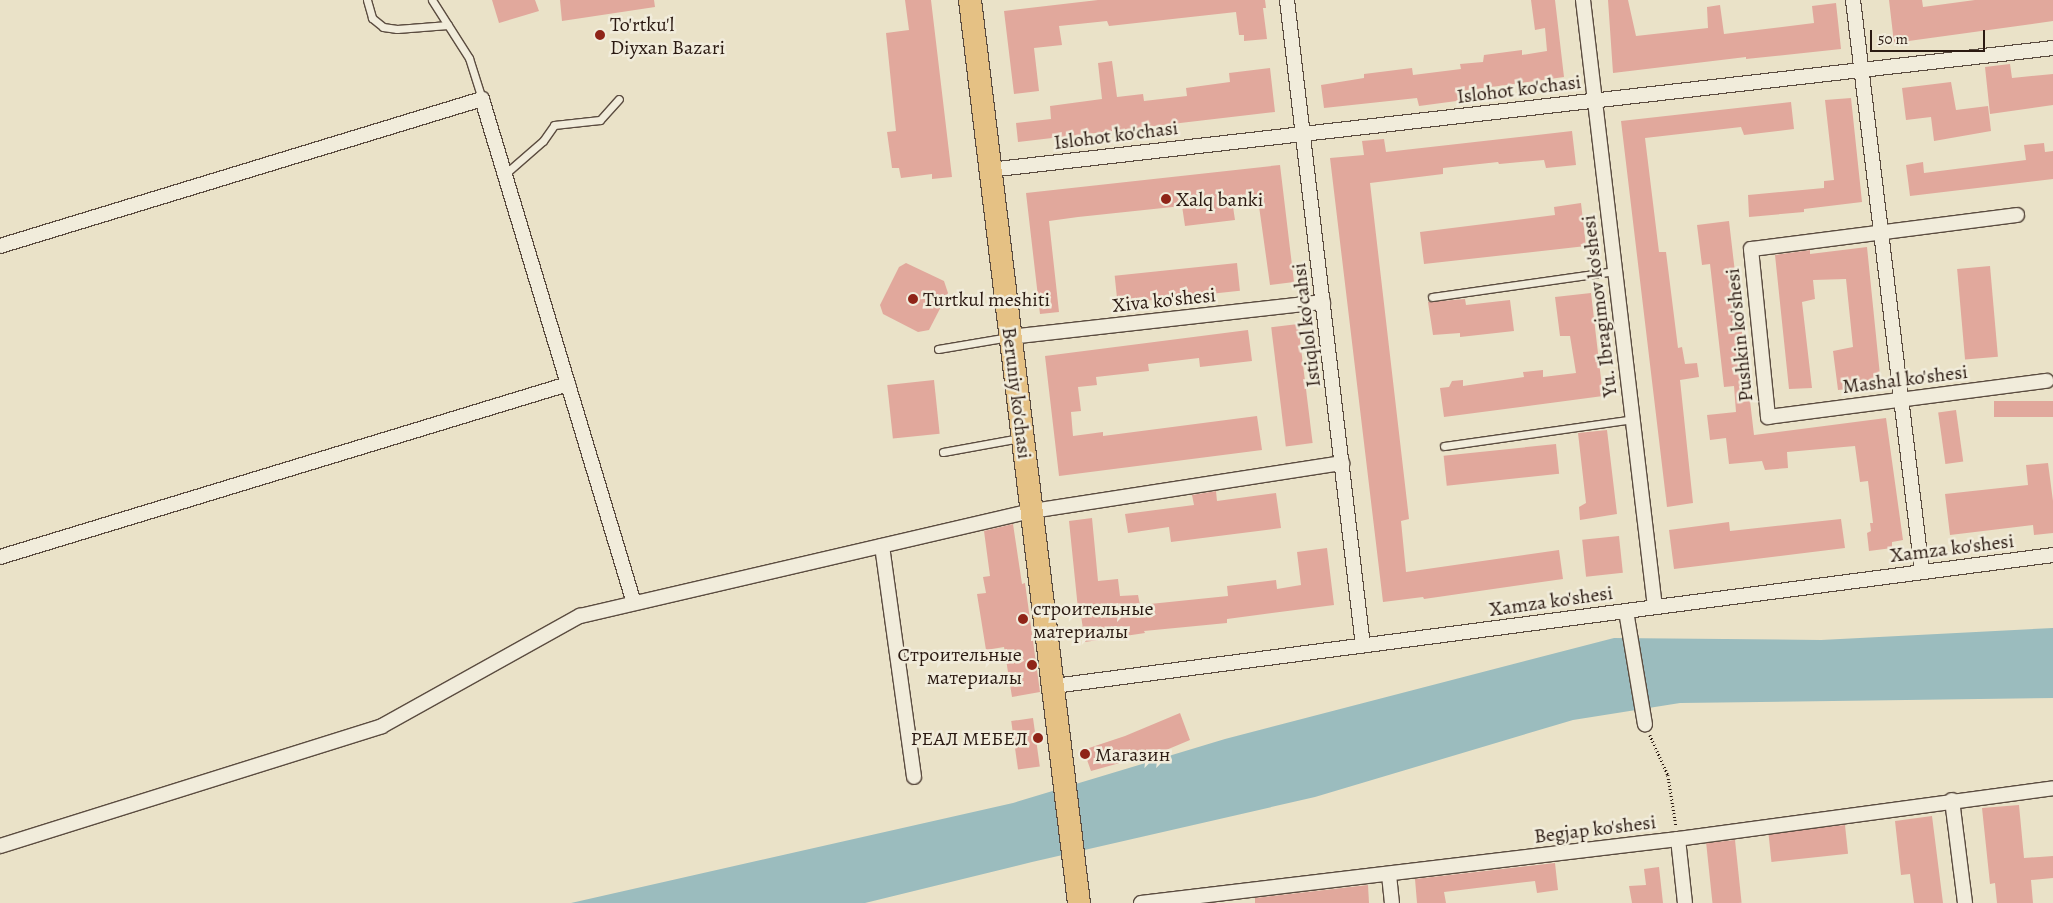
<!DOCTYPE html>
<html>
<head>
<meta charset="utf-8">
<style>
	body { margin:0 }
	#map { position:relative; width:2053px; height:903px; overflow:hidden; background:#eae2c8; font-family:Alegreya,serif }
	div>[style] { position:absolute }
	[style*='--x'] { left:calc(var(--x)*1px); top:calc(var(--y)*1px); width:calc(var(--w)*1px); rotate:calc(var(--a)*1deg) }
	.water>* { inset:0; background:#9bbcbe }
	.building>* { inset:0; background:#e1a89c; transform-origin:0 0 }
	.path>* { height:2.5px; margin-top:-1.25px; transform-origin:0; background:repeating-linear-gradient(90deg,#2b1a12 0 1px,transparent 0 3.5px) }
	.roads { filter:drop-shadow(1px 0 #5b4c40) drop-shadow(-1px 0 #5b4c40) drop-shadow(0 1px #5b4c40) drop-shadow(0 -1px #5b4c40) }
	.lane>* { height:7px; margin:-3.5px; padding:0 3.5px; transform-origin:3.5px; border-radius:3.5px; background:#f1ecdb }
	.street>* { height:14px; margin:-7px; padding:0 7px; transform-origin:7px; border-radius:7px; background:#f1ecdb }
	.primary>* { height:22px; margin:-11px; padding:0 11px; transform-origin:11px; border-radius:11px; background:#e5c184 }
	.dots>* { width:14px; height:14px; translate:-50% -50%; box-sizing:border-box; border:2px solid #f1ecdb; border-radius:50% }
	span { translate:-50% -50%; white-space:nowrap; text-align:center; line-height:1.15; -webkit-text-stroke:5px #f1ecdb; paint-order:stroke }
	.poi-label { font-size:20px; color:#2b1a12 }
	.left { translate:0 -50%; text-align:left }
	.right { translate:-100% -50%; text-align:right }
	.street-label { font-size:20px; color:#2b1a12 }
	.scale { position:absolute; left:1870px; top:30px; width:115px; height:22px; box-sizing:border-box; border:2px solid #2b1a12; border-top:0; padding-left:6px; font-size:15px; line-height:18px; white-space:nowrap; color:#2b1a12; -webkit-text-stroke:4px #f1ecdb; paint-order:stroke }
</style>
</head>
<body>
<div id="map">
	<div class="water">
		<div style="clip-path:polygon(2053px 628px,2053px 698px,1680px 703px,1573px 720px,1315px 797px,1032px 862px,865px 903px,571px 903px,1013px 803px,1225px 739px,1614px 638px,1821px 640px)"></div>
	</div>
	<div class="building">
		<div style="clip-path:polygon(492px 0,535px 0,539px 11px,499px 23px)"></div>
		<div style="clip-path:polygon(560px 0,654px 0,655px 7px,562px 21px)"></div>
		<div style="clip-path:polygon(905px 0,931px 0,952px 177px,932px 179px,932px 174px,901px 178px,899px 168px,892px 168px,887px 132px,896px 131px,886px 33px,909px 30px)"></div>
		<div style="clip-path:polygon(1098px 0,1265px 0,1266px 8px,1263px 8px,1267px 39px,1244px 41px,1244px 35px,1239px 35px,1236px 12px,1109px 26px,1107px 21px,1059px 26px,1062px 45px,1034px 48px,1039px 91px,1014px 94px,1004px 11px)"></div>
		<div style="clip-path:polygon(1531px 0,1555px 0,1564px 77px,1462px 91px,1464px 100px,1419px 106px,1417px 98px,1324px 108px,1321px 85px,1364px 78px,1364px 74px,1412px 68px,1413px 75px,1461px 69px,1460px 64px,1483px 62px,1484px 55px,1522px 50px,1522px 55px,1547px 51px,1545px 28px,1535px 30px)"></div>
		<div style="clip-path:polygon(1608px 0,1628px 0,1636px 36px,1708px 28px,1707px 7px,1720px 5px,1724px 34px,1814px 23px,1812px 6px,1836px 3px,1841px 49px,1746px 59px,1746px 57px,1613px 73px)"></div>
		<div style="clip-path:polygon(1889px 0,1922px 0,1923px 7px,1975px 0,2053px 0,2053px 21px,1894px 43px)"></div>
		<div style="clip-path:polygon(1112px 61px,1117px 97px,1143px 94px,1144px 101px,1187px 96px,1186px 88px,1230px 82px,1229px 73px,1270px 68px,1275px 112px,1018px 142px,1016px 123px,1051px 119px,1050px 106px,1102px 99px,1098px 63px)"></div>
		<div style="clip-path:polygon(2010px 64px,2012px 78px,2053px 74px,2053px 105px,1990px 114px,1985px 67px)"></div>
		<div style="clip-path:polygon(1951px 82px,1956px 110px,1988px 106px,1991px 131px,1934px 141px,1931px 117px,1906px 120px,1902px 88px)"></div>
		<div style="clip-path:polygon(1851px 98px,1862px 202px,1804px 209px,1804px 212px,1749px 217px,1748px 195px,1824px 188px,1824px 181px,1834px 180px,1825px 100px)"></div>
		<div style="clip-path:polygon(1791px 102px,1794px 129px,1744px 135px,1741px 127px,1645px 138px,1659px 252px,1666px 252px,1678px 348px,1682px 347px,1685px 364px,1697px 363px,1699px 377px,1680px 380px,1693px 503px,1667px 507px,1621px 121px)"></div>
		<div style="clip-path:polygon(1572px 131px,1576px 165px,1546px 168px,1544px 160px,1499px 164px,1498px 162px,1443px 168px,1443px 174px,1370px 183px,1409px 519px,1401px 521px,1406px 572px,1559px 550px,1563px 579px,1424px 599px,1423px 597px,1383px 602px,1330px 158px,1364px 155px,1362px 141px,1384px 139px,1386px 152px)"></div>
		<div style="clip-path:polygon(2044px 143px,2045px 152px,2053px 151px,2053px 179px,1910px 196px,1906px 165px,1923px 162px,1924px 173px,2026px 160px,2024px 145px)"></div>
		<div style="clip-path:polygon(1280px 165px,1294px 282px,1270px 285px,1258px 199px,1232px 200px,1235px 220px,1185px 226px,1182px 206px,1078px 217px,1049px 221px,1059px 312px,1040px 314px,1026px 193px)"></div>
		<div style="clip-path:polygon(1581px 203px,1586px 246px,1424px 264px,1420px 232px,1555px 215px,1554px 207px)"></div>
		<div style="clip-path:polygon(1729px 221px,1754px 435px,1886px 418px,1903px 540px,1892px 542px,1892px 548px,1869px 551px,1867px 533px,1871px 531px,1870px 523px,1873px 523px,1868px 481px,1860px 482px,1855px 446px,1787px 452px,1788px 468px,1765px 470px,1762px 461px,1729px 464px,1726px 438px,1710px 440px,1707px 415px,1736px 412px,1734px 386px,1724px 387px,1710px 264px,1702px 265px,1697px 225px)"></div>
		<div style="clip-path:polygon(1867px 247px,1881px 385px,1838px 390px,1833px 351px,1853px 347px,1846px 279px,1813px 280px,1815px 299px,1802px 302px,1812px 388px,1789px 389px,1775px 255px,1810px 250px,1810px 254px)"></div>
		<div style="clip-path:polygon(906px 263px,944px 281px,948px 293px,929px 330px,918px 332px,883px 314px,880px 305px,899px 267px)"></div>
		<div style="left:1237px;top:263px;width:28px;height:123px;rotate:84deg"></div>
		<div style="left:1990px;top:266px;width:91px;height:33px;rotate:85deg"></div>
		<div style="clip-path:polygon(1591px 293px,1603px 396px,1444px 417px,1440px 388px,1449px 387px,1452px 381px,1463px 380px,1463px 386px,1524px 377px,1523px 372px,1543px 370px,1543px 377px,1576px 373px,1570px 336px,1560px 336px,1555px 297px)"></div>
		<div style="clip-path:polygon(1465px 299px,1466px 305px,1510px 300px,1514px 331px,1460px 337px,1460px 333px,1433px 335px,1428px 302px)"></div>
		<div style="left:1298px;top:324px;width:120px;height:27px;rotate:83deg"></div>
		<div style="clip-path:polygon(1248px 330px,1252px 361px,1200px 367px,1199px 358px,1148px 364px,1149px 371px,1096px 377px,1097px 385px,1078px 387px,1081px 411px,1071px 412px,1073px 436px,1103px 432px,1103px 436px,1257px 416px,1262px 450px,1059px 476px,1045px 356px)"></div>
		<div style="left:934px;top:380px;width:54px;height:47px;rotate:84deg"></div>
		<div style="left:2053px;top:401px;width:16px;height:59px;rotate:90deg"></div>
		<div style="left:1956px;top:410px;width:52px;height:18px;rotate:82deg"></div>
		<div style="clip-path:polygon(1607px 430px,1617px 514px,1580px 520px,1579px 507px,1586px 503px,1578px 433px)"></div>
		<div style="left:1556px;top:444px;width:30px;height:113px;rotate:84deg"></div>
		<div style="clip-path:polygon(2048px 463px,2053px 501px,2053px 533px,2034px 535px,2033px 525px,1950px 535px,1945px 494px,2028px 485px,2026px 465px)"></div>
		<div style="clip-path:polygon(1216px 491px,1217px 501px,1276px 493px,1281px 528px,1171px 542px,1169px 527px,1128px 533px,1125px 514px,1194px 505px,1192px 495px)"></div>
		<div style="clip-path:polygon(1092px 518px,1098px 581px,1118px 579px,1120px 596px,1138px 595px,1140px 605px,1228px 596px,1227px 586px,1276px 580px,1277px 589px,1301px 585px,1297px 552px,1327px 548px,1334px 605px,1227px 619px,1227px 623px,1144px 631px,1145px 633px,1085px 642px,1080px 609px,1078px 609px,1069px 521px)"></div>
		<div style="clip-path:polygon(1841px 519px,1845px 548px,1674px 569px,1669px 530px,1729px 522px,1730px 531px)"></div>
		<div style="clip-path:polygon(1013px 524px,1022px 584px,1025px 583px,1040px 692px,1012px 697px,1004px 647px,986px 650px,977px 594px,986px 593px,983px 577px,990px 576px,984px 531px)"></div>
		<div style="left:1619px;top:536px;width:37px;height:37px;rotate:84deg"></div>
		<div style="clip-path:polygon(1180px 713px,1190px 740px,1135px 763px,1134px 759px,1091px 771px,1086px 757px,1089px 748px,1125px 736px)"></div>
		<div style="left:1033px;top:718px;width:49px;height:22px;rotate:82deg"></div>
		<div style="clip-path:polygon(2019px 805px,2024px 858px,2053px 856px,2053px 878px,2031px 880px,2033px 903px,1997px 903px,1995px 883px,1990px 884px,1982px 808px)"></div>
		<div style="clip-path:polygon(1932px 816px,1943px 903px,1914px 903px,1910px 874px,1901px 875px,1895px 821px)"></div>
		<div style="left:1845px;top:825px;width:29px;height:77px;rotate:84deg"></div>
		<div style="left:1735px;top:840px;width:63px;height:29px;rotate:84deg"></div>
		<div style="clip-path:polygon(1555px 863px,1558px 890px,1537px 893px,1535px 881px,1444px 892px,1446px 903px,1417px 903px,1415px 879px)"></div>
		<div style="clip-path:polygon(1659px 867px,1663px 903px,1632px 903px,1629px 886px,1646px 885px,1644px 869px)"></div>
		<div style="clip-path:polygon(1368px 885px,1369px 903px,1255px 903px,1255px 898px)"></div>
	</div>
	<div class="path">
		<div style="--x:1650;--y:735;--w:44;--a:65.8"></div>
		<div style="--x:1668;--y:775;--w:51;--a:80.9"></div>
	</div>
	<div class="roads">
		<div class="lane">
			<div style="--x:367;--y:0;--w:19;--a:74"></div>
			<div style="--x:372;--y:18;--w:14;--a:39"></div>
			<div style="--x:383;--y:27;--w:14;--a:8"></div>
			<div style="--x:397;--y:29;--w:51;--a:-4.5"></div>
			<div style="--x:432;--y:0;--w:69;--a:57.5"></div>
			<div style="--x:469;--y:58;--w:43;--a:72.4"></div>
			<div style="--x:505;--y:174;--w:50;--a:-41"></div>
			<div style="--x:543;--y:141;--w:19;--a:-55"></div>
			<div style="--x:554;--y:125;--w:46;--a:-6.2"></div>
			<div style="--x:600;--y:120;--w:28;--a:-48"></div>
			<div style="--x:1432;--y:297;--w:185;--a:-8.1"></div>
			<div style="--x:938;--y:349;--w:72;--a:-9.6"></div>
			<div style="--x:1444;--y:446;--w:191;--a:-8.1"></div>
			<div style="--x:943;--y:452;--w:78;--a:-10.3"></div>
		</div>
		<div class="street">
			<div style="--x:1287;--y:0;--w:650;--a:83.29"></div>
			<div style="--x:1583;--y:0;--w:611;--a:83.24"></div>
			<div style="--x:1853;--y:0;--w:576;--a:83.12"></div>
			<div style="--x:989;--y:170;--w:1071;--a:-6.54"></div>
			<div style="--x:2017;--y:215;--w:268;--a:172.7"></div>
			<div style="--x:1751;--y:249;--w:169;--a:84.2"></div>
			<div style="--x:1768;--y:417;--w:281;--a:-7.4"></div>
			<div style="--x:0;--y:246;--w:504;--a:-16.96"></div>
			<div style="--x:482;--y:99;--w:526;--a:73.22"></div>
			<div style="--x:1010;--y:337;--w:315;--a:-6.4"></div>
			<div style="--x:882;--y:546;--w:233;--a:82.1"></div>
			<div style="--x:0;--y:557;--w:594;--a:-16.94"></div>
			<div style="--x:1626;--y:611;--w:115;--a:80.5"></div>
			<div style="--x:1054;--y:686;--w:1008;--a:-7.47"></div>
			<div style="--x:1952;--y:800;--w:104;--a:82.8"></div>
			<div style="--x:1678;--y:839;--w:64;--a:83.8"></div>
			<div style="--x:0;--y:846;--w:400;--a:-17.4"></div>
			<div style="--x:382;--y:726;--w:227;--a:-29.1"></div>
			<div style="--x:580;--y:616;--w:464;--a:-13.1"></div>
			<div style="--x:1032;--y:511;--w:314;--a:-8.8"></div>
			<div style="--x:1389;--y:875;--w:28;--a:84"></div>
			<div style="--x:1141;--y:903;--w:541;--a:-6.8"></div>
			<div style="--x:1678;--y:839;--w:378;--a:-7.7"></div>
		</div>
		<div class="primary">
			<div style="--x:970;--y:0;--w:910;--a:83.12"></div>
		</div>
	</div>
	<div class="dots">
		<div style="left:600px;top:35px;background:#8f2418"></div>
		<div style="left:1166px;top:199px;background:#8f2418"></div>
		<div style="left:913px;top:299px;background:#8f2418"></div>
		<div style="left:1023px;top:619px;background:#8f2418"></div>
		<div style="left:1032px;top:665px;background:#8f2418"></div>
		<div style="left:1038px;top:738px;background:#8f2418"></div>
		<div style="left:1085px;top:754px;background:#8f2418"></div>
	</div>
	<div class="poi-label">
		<span class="left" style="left:610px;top:36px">To'rtku'l<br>Diyxan Bazari</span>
		<span class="left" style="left:1176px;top:199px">Xalq banki</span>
		<span class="left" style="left:923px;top:299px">Turtkul meshiti</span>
		<span class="left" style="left:1033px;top:620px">строительные<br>материалы</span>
		<span class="right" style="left:1022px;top:666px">Строительные<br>материалы</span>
		<span class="right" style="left:1028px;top:738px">РЕАЛ МЕБЕЛ</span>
		<span class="left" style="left:1095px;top:754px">Магазин</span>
	</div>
	<div class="street-label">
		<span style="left:1519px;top:89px;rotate:-7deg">Islohot ko'chasi</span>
		<span style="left:1116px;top:135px;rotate:-7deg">Islohot ko'chasi</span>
		<span style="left:1164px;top:300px;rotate:-6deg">Xiva ko'shesi</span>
		<span style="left:1599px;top:306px;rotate:-97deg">Yu. Ibragimov ko'shesi</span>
		<span style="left:1306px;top:325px;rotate:-97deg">Istiqlol ko'cahsi</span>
		<span style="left:1739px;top:335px;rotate:-96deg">Pushkin ko'shesi</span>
		<span style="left:1905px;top:379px;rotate:-7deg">Mashal ko'shesi</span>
		<span style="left:1017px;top:393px;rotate:83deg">Beruniy ko'chasi</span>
		<span style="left:1952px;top:548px;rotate:-7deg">Xamza ko'shesi</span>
		<span style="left:1551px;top:601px;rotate:-8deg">Xamza ko'shesi</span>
		<span style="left:1595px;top:829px;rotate:-7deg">Begjap ko'shesi</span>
	</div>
	<div class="scale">50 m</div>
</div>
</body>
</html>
